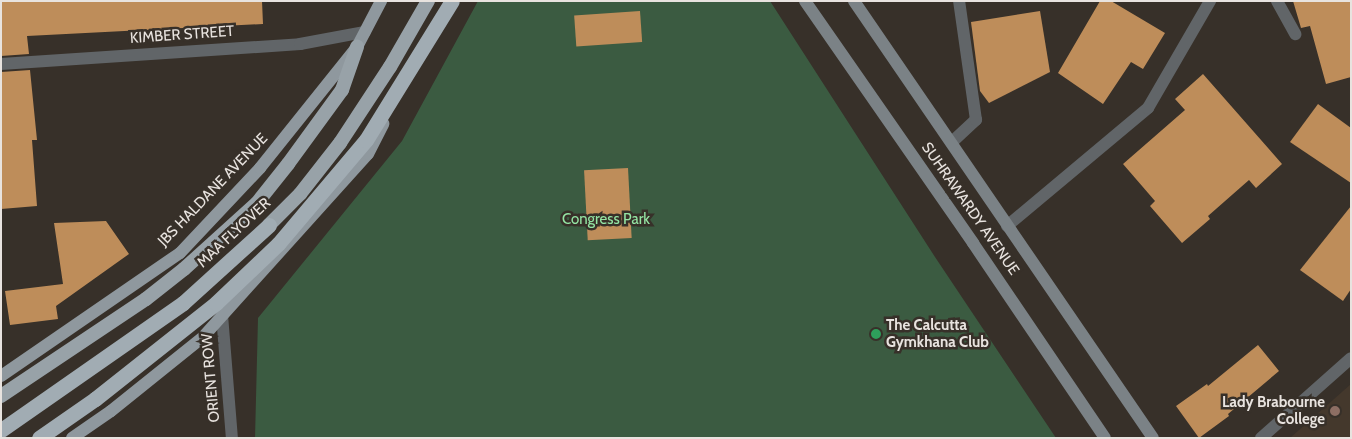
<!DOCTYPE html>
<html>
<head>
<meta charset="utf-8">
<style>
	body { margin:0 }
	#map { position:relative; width:1352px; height:439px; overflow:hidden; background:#373029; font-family:Cabin,sans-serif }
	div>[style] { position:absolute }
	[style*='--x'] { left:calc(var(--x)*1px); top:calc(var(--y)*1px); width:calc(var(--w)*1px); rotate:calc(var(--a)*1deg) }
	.built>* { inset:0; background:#44382c }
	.green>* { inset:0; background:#3b5b41 }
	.building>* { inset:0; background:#be8d5a; transform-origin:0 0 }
	.minor>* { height:12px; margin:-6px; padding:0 6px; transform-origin:6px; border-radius:6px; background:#616568 }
	.secondary>* { height:12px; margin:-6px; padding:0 6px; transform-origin:6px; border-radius:6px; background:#7b8286 }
	.primary>* { height:12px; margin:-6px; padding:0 6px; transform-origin:6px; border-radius:6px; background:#8f989e }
	.trunk>* { height:14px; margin:-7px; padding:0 7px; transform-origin:7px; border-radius:7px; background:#98a2a8 }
	.motorway>* { height:15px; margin:-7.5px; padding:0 7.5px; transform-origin:7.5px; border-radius:7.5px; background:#a1acb3 }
	.dots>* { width:14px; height:14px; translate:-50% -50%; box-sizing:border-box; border:2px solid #373029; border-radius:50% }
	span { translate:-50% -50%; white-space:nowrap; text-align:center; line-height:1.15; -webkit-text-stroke:5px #373029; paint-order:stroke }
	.street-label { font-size:15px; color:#e8e3df }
	.park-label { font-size:15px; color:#94e5a4 }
	.poi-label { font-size:15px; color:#e8e3df; font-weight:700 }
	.left { translate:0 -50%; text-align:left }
	.right { translate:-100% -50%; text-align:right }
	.frame { position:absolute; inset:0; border:2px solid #e8e3df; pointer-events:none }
</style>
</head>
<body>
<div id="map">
	<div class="built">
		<div style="clip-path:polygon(1351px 384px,1351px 438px,1290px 438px)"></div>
	</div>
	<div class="green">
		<div style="clip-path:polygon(478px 1px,770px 1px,935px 257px,1056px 438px,255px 438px,258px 318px,402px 141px)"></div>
	</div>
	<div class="building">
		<div style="clip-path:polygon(1px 1px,262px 1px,263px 24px,27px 36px,29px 54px,1px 56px)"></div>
		<div style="clip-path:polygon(1100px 1px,1111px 1px,1165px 33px,1143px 69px,1131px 62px,1103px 104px,1058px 73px)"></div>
		<div style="clip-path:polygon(1293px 1px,1351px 1px,1351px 77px,1326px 84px,1310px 26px,1301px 28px)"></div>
		<div style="left:640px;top:11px;width:31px;height:66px;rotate:86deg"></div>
		<div style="clip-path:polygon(1040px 11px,1050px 72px,989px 103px,980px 91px,971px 22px)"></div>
		<div style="clip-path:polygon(30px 70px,37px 140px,32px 140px,37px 206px,1px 209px,1px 72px)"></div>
		<div style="clip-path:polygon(1203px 74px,1282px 164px,1256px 188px,1249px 180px,1208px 216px,1210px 219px,1182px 243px,1150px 206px,1155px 201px,1123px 164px,1185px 110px,1175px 99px)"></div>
		<div style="clip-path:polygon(1318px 104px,1351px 128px,1351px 183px,1290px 142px)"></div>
		<div style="left:628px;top:168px;width:70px;height:44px;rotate:87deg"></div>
		<div style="clip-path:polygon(1351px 206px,1351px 289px,1343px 301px,1300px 270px)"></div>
		<div style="clip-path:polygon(106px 221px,129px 254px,56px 306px,58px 319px,10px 325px,5px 291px,63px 284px,54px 223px)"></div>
		<div style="clip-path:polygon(1258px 345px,1279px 371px,1228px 414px,1229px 416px,1199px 438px,1176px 406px,1207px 384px,1208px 386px)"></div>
	</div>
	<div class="minor">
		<div style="--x:1277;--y:1;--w:38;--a:61"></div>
		<div style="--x:1;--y:64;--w:300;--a:-3.8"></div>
		<div style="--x:300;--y:44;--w:66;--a:-10.5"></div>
		<div style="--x:952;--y:142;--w:33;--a:-43"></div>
		<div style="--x:976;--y:120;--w:120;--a:-98.1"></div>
		<div style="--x:1007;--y:226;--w:184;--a:-39.9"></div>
		<div style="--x:1148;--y:108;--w:124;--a:-59.9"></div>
		<div style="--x:222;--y:315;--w:123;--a:85.4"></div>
		<div style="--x:1261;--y:438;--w:120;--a:-41.6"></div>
	</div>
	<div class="secondary">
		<div style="--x:805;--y:1;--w:295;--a:55.2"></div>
		<div style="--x:973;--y:243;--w:235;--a:55.9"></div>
		<div style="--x:854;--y:1;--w:529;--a:55.62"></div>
	</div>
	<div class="primary">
		<div style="--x:1;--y:376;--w:217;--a:-34.5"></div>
		<div style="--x:180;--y:253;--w:117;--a:-46.7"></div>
		<div style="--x:260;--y:168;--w:155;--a:-51.3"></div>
		<div style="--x:357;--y:47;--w:52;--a:-62.4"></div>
		<div style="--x:72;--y:438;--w:47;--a:-34.7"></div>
		<div style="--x:111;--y:411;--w:118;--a:-38.8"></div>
		<div style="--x:203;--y:337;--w:246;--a:-48"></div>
		<div style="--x:368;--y:154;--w:34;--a:-63"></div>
	</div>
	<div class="trunk">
		<div style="--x:269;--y:225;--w:44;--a:-45"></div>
		<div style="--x:300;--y:194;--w:65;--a:-51.9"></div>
		<div style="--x:340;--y:143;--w:91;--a:-56.7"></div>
		<div style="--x:390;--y:67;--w:76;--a:-60.1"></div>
		<div style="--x:1;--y:396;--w:174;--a:-33.8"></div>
		<div style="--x:146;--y:299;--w:48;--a:-38.3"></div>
		<div style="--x:184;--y:269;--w:98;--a:-42.1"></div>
		<div style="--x:257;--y:203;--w:50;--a:-51.5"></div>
		<div style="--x:288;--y:164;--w:92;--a:-53.9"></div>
		<div style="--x:342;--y:90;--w:46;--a:-70.8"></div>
	</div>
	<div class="motorway">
		<div style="--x:1;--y:430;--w:222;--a:-34.9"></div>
		<div style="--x:183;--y:303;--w:116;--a:-42.2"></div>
		<div style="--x:39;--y:438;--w:68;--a:-34.9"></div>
		<div style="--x:95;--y:399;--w:154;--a:-38.4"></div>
		<div style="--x:216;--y:303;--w:86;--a:-43.6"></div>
		<div style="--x:278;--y:244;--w:136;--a:-49.8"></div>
		<div style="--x:366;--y:140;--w:163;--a:-58.3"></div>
	</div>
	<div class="dots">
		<div style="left:876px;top:334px;background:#2e9e5b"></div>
		<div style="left:1335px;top:411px;background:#8d6e63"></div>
	</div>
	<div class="street-label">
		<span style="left:182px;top:35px;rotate:-4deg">KIMBER STREET</span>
		<span style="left:213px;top:190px;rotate:-46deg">JBS HALDANE AVENUE</span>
		<span style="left:970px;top:209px;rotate:55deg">SUHRAWARDY AVENUE</span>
		<span style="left:234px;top:233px;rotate:-43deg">MAA FLYOVER</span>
		<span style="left:211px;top:378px;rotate:-95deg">ORIENT ROW</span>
	</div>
	<div class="park-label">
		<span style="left:606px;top:220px">Congress Park</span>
	</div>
	<div class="poi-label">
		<span class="left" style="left:886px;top:334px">The Calcutta<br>Gymkhana Club</span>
		<span class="right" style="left:1325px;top:411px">Lady Brabourne<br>College</span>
	</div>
	<div class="frame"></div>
</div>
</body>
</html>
